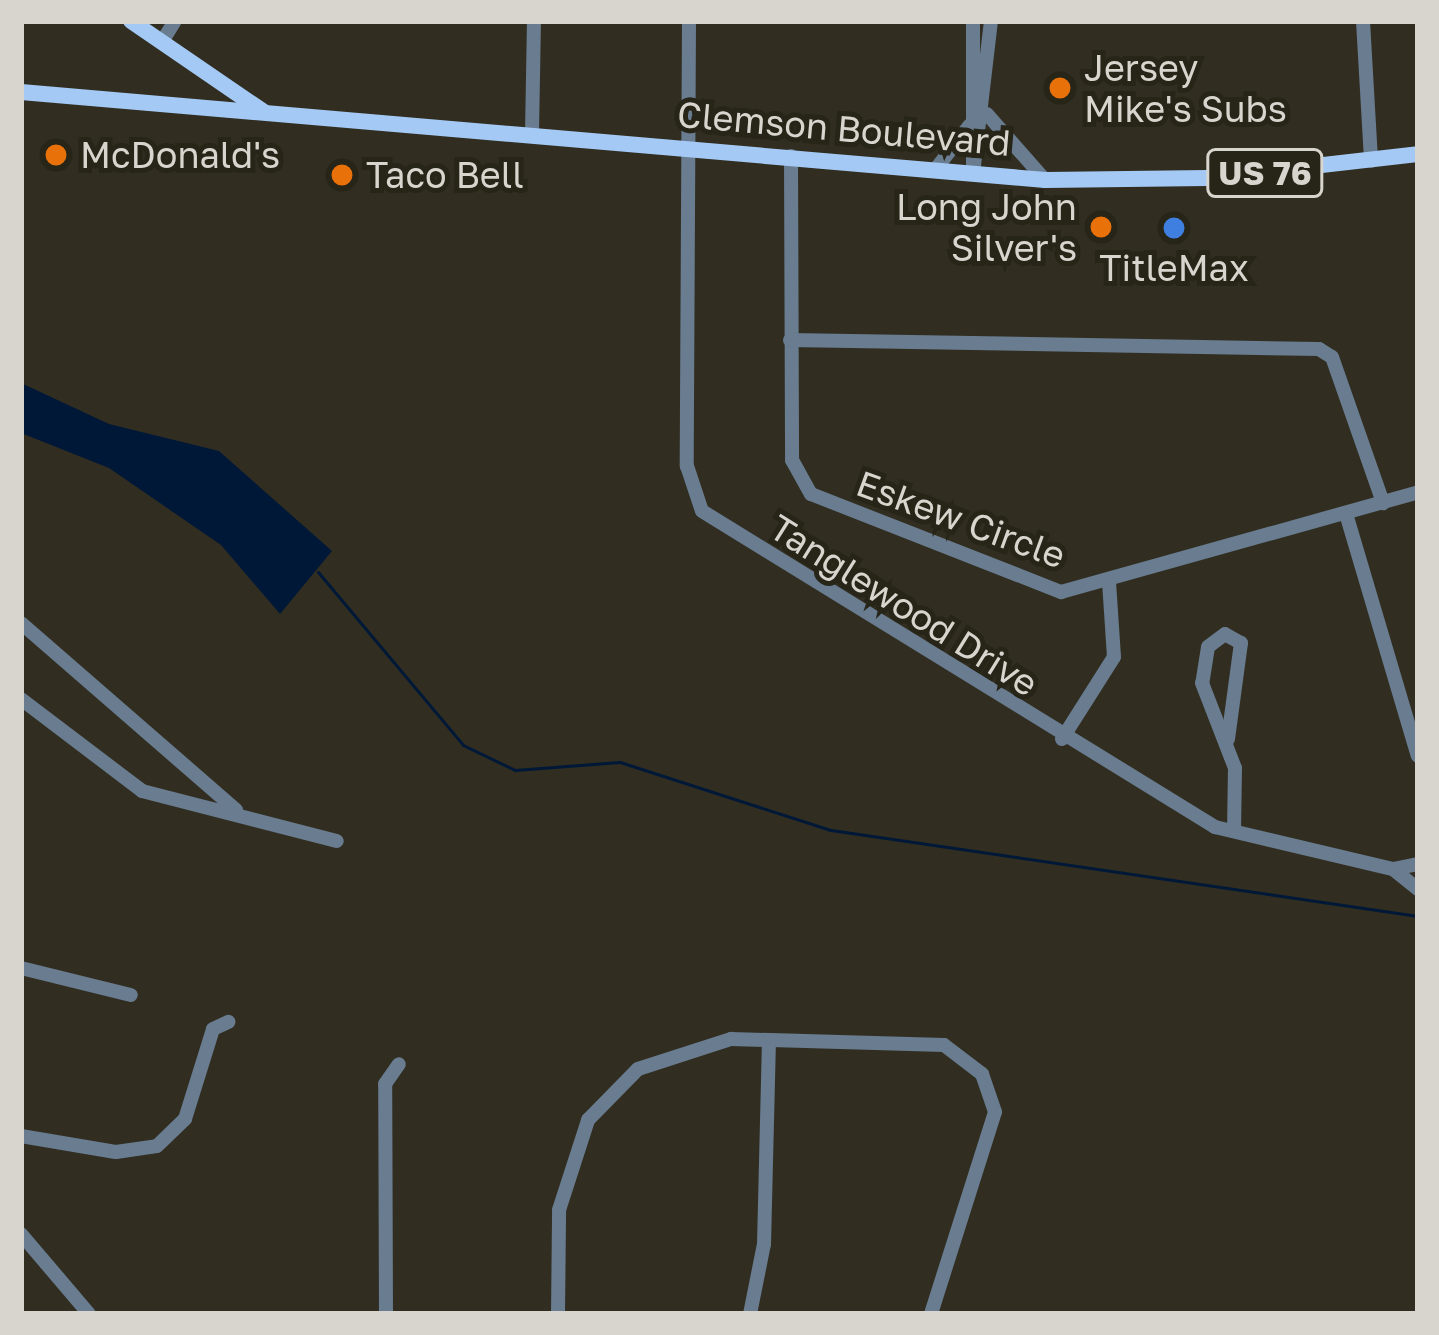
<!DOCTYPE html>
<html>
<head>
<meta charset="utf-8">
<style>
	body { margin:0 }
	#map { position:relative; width:1439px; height:1335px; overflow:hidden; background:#312e21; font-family:"Golos Text",sans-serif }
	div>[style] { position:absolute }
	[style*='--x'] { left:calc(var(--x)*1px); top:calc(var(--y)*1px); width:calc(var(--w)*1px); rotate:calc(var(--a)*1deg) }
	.water>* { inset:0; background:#001837 }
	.stream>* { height:3px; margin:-1.5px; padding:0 1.5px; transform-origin:1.5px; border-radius:1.5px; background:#001837 }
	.minor>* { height:14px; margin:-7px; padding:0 7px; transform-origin:7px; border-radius:7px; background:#697c90 }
	.major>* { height:16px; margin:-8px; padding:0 8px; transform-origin:8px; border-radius:8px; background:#a4c9f4 }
	.dots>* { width:33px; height:33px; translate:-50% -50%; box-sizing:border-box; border:6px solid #272418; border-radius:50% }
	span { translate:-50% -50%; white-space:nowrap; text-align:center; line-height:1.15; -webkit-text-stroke:10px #272418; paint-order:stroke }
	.shield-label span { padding:3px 9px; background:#272418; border:3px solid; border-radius:9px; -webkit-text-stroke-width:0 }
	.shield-label { font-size:33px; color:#d7d5cd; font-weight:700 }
	.poi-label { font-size:36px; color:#d7d5cd }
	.left { translate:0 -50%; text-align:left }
	.right { translate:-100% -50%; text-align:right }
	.street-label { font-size:36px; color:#d7d5cd }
	.frame { position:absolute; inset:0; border:24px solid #d7d5cd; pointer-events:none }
</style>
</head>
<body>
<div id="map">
	<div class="water">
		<div style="clip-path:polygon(21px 383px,109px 424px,219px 451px,332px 551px,280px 614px,221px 545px,109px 468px,21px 433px)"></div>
	</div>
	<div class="stream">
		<div style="--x:318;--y:572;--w:226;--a:50"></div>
		<div style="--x:463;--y:745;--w:58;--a:25.7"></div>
		<div style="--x:515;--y:770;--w:105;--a:-4.4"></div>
		<div style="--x:620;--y:762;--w:222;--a:17.9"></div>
		<div style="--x:831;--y:830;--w:593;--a:8.33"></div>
	</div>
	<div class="minor">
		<div style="--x:689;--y:21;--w:445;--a:90.3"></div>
		<div style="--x:687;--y:466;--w:47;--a:71.6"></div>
		<div style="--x:702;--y:511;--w:603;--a:31.63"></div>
		<div style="--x:1215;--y:827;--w:183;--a:13.3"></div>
		<div style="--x:1393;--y:869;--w:25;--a:-11"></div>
		<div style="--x:1363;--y:21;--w:140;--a:86.7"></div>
		<div style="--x:163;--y:40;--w:22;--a:-58"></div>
		<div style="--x:987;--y:114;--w:88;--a:48.7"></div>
		<div style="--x:532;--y:134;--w:113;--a:-89"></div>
		<div style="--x:791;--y:156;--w:304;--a:89.8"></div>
		<div style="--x:792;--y:460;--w:39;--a:61"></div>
		<div style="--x:811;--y:494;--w:269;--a:21.4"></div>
		<div style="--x:1061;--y:592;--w:371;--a:-15.6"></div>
		<div style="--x:935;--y:170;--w:56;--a:-52.3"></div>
		<div style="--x:973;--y:172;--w:151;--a:-90"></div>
		<div style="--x:973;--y:174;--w:154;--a:-83.3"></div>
		<div style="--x:790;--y:340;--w:529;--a:0.97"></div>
		<div style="--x:1319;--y:349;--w:15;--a:32"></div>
		<div style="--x:1332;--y:357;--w:155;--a:70.7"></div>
		<div style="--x:1347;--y:517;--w:249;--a:73.5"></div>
		<div style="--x:21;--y:623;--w:285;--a:41"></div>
		<div style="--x:21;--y:699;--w:152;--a:37.2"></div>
		<div style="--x:142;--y:791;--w:201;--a:14.4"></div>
		<div style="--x:1062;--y:739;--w:97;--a:-57.6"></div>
		<div style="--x:1114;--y:657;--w:75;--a:-93.8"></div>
		<div style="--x:1228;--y:739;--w:97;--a:-82.3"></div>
		<div style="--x:1241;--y:643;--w:18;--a:-151"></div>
		<div style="--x:1225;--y:634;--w:21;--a:143"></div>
		<div style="--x:1208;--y:647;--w:36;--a:99"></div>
		<div style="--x:1202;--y:683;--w:91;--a:68.8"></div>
		<div style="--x:1235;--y:768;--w:63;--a:90.9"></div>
		<div style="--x:1393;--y:869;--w:32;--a:39"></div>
		<div style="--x:21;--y:968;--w:113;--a:13.8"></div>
		<div style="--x:21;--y:1136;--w:96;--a:9.6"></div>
		<div style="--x:116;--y:1152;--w:41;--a:-8.3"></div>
		<div style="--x:157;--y:1146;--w:39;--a:-44"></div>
		<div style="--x:185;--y:1119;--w:94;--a:-72.7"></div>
		<div style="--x:213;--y:1029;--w:17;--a:-25"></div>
		<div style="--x:21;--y:1234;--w:105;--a:49.6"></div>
		<div style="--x:386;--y:1314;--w:230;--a:-90.2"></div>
		<div style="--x:385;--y:1084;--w:24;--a:-55"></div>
		<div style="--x:558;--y:1314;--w:104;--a:-89.4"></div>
		<div style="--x:559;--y:1210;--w:95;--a:-72.1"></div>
		<div style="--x:588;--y:1120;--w:71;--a:-45.6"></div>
		<div style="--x:638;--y:1069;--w:98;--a:-17.9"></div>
		<div style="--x:731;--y:1039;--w:213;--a:1.6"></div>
		<div style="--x:944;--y:1045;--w:48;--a:37.3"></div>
		<div style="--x:982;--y:1074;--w:40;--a:71.1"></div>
		<div style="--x:995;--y:1112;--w:212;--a:107.6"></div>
		<div style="--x:750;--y:1314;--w:71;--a:-78.7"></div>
		<div style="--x:764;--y:1244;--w:204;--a:-88.6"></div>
	</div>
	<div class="major">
		<div style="--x:131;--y:21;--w:161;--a:34.4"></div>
		<div style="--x:21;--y:92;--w:1028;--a:4.91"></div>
		<div style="--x:1045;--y:180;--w:163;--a:-0.7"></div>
		<div style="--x:1208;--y:178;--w:211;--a:-6.5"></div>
	</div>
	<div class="dots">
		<div style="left:1060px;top:88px;background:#e8710a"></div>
		<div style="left:56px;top:155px;background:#e8710a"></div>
		<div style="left:342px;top:175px;background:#e8710a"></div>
		<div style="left:1101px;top:227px;background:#e8710a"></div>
		<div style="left:1174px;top:228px;background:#3f7fe0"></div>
	</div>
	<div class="shield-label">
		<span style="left:1265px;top:173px">US 76</span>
	</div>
	<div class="poi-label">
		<span class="left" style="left:1084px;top:88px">Jersey<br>Mike's Subs</span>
		<span class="left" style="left:80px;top:155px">McDonald's</span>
		<span class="left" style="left:366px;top:175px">Taco Bell</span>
		<span class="right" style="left:1077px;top:227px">Long John<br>Silver's</span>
		<span style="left:1174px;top:268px">TitleMax</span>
	</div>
	<div class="street-label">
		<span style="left:844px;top:128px;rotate:5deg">Clemson Boulevard</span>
		<span style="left:961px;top:519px;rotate:20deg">Eskew Circle</span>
		<span style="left:904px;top:605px;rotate:32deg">Tanglewood Drive</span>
	</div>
	<div class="frame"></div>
</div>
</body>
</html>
